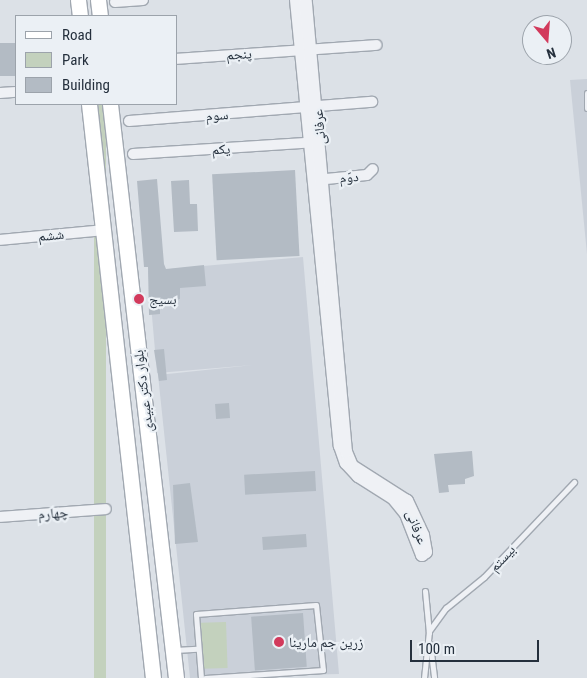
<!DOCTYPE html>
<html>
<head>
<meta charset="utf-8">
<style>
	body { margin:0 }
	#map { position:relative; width:587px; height:678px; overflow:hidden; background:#dce1e7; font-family:"Roboto Condensed","Noto Naskh Arabic",sans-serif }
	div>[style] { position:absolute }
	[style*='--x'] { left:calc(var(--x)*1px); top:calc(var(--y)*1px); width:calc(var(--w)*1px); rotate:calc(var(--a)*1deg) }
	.built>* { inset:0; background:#cad0d9 }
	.green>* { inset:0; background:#c3d1bd; transform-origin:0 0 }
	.building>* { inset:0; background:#b3bbc4; transform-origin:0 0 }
	.roads { filter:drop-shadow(1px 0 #a1a8b1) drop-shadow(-1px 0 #a1a8b1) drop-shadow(0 1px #a1a8b1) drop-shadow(0 -1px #a1a8b1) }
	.service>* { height:5px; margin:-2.5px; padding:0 2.5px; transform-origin:2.5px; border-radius:2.5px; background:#eff1f5 }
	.minor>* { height:10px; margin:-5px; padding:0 5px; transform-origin:5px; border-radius:5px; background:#eff1f5 }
	.tertiary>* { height:12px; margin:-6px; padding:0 6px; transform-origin:6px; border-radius:6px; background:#eff1f5 }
	.secondary>* { height:15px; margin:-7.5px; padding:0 7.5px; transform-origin:7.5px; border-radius:7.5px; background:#fff }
	.dots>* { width:14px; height:14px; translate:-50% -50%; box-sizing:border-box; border:2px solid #ebf0f5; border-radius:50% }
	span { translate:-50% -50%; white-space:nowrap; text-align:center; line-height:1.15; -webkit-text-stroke:4.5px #ebf0f5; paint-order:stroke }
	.street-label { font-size:14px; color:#25303d }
	.poi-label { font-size:14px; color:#25303d }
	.left { translate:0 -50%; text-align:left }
	.legend { position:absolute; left:15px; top:15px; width:162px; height:90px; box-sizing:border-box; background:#ebf0f5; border:1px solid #9ca3ab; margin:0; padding:6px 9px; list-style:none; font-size:15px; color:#25303d }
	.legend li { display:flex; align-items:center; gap:10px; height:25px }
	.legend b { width:25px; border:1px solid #9ca3ab }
	.north { position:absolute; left:522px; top:15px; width:50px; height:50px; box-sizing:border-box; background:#ebf0f5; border:1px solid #9ca3ab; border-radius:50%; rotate:162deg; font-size:14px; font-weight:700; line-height:20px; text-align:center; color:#25303d }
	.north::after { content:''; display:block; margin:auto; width:18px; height:22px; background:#d23a5c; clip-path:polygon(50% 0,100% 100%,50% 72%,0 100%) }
	.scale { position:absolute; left:410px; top:640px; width:129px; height:22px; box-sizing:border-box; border:2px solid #25303d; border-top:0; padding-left:6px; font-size:15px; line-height:18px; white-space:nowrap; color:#25303d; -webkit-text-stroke:4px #ebf0f5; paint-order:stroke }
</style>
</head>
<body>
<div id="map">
	<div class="built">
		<div style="clip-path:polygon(587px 79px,587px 254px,570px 80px)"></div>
		<div style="clip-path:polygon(303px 257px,339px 674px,190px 678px,158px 375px,253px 365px,157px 373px,148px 271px)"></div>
	</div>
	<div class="green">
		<div style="left:94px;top:104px;width:12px;height:578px"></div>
		<div style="left:226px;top:622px;width:46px;height:25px;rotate:88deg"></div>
	</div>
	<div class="building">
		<div style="left:16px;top:43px;width:33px;height:16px;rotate:90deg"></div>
		<div style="left:295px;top:170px;width:86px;height:83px;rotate:87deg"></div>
		<div style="clip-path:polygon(157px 179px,164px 264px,166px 269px,204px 265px,206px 286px,180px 288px,180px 299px,160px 304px,160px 314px,149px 315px,148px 267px,144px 267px,137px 181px)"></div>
		<div style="clip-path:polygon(189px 180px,190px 204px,197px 204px,198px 231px,174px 232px,171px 181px)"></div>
		<div style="clip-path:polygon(164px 349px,167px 380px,159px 381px,154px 350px)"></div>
		<div style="left:229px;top:403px;width:15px;height:14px;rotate:86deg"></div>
		<div style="clip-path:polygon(472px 451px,474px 476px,465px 479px,465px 484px,448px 485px,449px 492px,439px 493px,434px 454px)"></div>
		<div style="left:315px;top:471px;width:20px;height:71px;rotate:87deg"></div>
		<div style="clip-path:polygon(190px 483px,198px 542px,175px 544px,173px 485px)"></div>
		<div style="left:306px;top:534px;width:13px;height:44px;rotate:86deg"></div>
		<div style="left:303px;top:613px;width:54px;height:52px;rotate:86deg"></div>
	</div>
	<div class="roads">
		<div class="service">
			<div style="--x:587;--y:93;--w:15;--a:90"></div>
			<div style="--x:425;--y:591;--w:42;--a:84.6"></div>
			<div style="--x:430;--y:644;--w:34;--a:83"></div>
			<div style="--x:175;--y:650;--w:22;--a:-3"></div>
			<div style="--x:201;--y:678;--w:64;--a:-94.5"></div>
			<div style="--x:196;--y:614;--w:120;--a:-4.3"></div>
			<div style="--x:316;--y:605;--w:65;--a:83.9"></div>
			<div style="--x:323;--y:670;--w:118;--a:176.1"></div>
			<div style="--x:424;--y:678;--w:47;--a:-83.9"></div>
			<div style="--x:429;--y:631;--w:29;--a:-54"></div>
			<div style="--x:446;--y:608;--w:49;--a:-39.2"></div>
			<div style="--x:484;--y:577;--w:131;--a:-46.5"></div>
		</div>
		<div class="minor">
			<div style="--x:115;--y:2;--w:28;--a:-4"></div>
			<div style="--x:176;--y:59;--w:201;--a:-4"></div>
			<div style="--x:0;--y:93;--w:16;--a:-4"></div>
			<div style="--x:129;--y:121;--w:244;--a:-4.5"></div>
			<div style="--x:133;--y:154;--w:184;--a:-3.7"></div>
			<div style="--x:316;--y:180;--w:51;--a:-5.6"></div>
			<div style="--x:367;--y:175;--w:8;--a:-45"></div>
			<div style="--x:0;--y:240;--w:103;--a:-5.5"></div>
			<div style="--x:0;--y:517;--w:106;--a:-4.3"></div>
		</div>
		<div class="tertiary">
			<div style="--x:296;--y:0;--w:448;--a:84.4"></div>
			<div style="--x:340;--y:446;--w:18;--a:71"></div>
			<div style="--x:346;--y:463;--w:18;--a:47"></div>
			<div style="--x:358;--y:476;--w:41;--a:32.2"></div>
			<div style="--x:393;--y:498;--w:21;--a:51"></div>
			<div style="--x:406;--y:514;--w:44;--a:68.7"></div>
			<div style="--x:422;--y:555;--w:5;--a:-37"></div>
			<div style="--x:426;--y:552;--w:17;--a:-100"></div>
			<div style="--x:423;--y:535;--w:38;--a:-115"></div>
			<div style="--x:407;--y:501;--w:65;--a:-147.5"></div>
			<div style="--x:352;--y:466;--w:15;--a:-113"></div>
			<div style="--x:346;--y:452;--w:454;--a:-95.1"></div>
		</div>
		<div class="secondary">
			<div style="--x:78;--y:0;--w:16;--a:83"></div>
			<div style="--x:98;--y:0;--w:16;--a:83"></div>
			<div style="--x:89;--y:104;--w:578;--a:83.64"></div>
			<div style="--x:110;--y:104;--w:578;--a:83.44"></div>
		</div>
	</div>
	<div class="dots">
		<div style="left:139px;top:299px;background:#d23a5c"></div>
		<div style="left:279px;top:642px;background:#d23a5c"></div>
	</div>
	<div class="street-label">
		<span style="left:239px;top:54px;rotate:-4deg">پنجم</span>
		<span style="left:217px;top:115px;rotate:-4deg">سوم</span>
		<span style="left:319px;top:127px;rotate:-95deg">عرفانی</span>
		<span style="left:221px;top:149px;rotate:-4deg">یکم</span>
		<span style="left:349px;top:177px;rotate:-5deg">دوّم</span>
		<span style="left:51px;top:235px;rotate:-5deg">ششم</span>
		<span style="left:143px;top:391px;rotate:-97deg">بلوار دکتر عبیدی</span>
		<span style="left:53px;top:513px;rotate:-4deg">چهارم</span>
		<span style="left:417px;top:527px;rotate:69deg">عرفانی</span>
		<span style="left:502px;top:558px;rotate:-47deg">بیستم</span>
	</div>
	<div class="poi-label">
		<span class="left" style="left:149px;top:299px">بسیج</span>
		<span class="left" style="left:289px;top:642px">زرین جم مارینا</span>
	</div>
	<ul class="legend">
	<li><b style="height:6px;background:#fff"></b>Road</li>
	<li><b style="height:14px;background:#c3d1bd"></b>Park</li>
	<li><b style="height:14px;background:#b3bbc4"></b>Building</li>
	</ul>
	<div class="north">N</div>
	<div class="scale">100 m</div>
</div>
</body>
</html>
